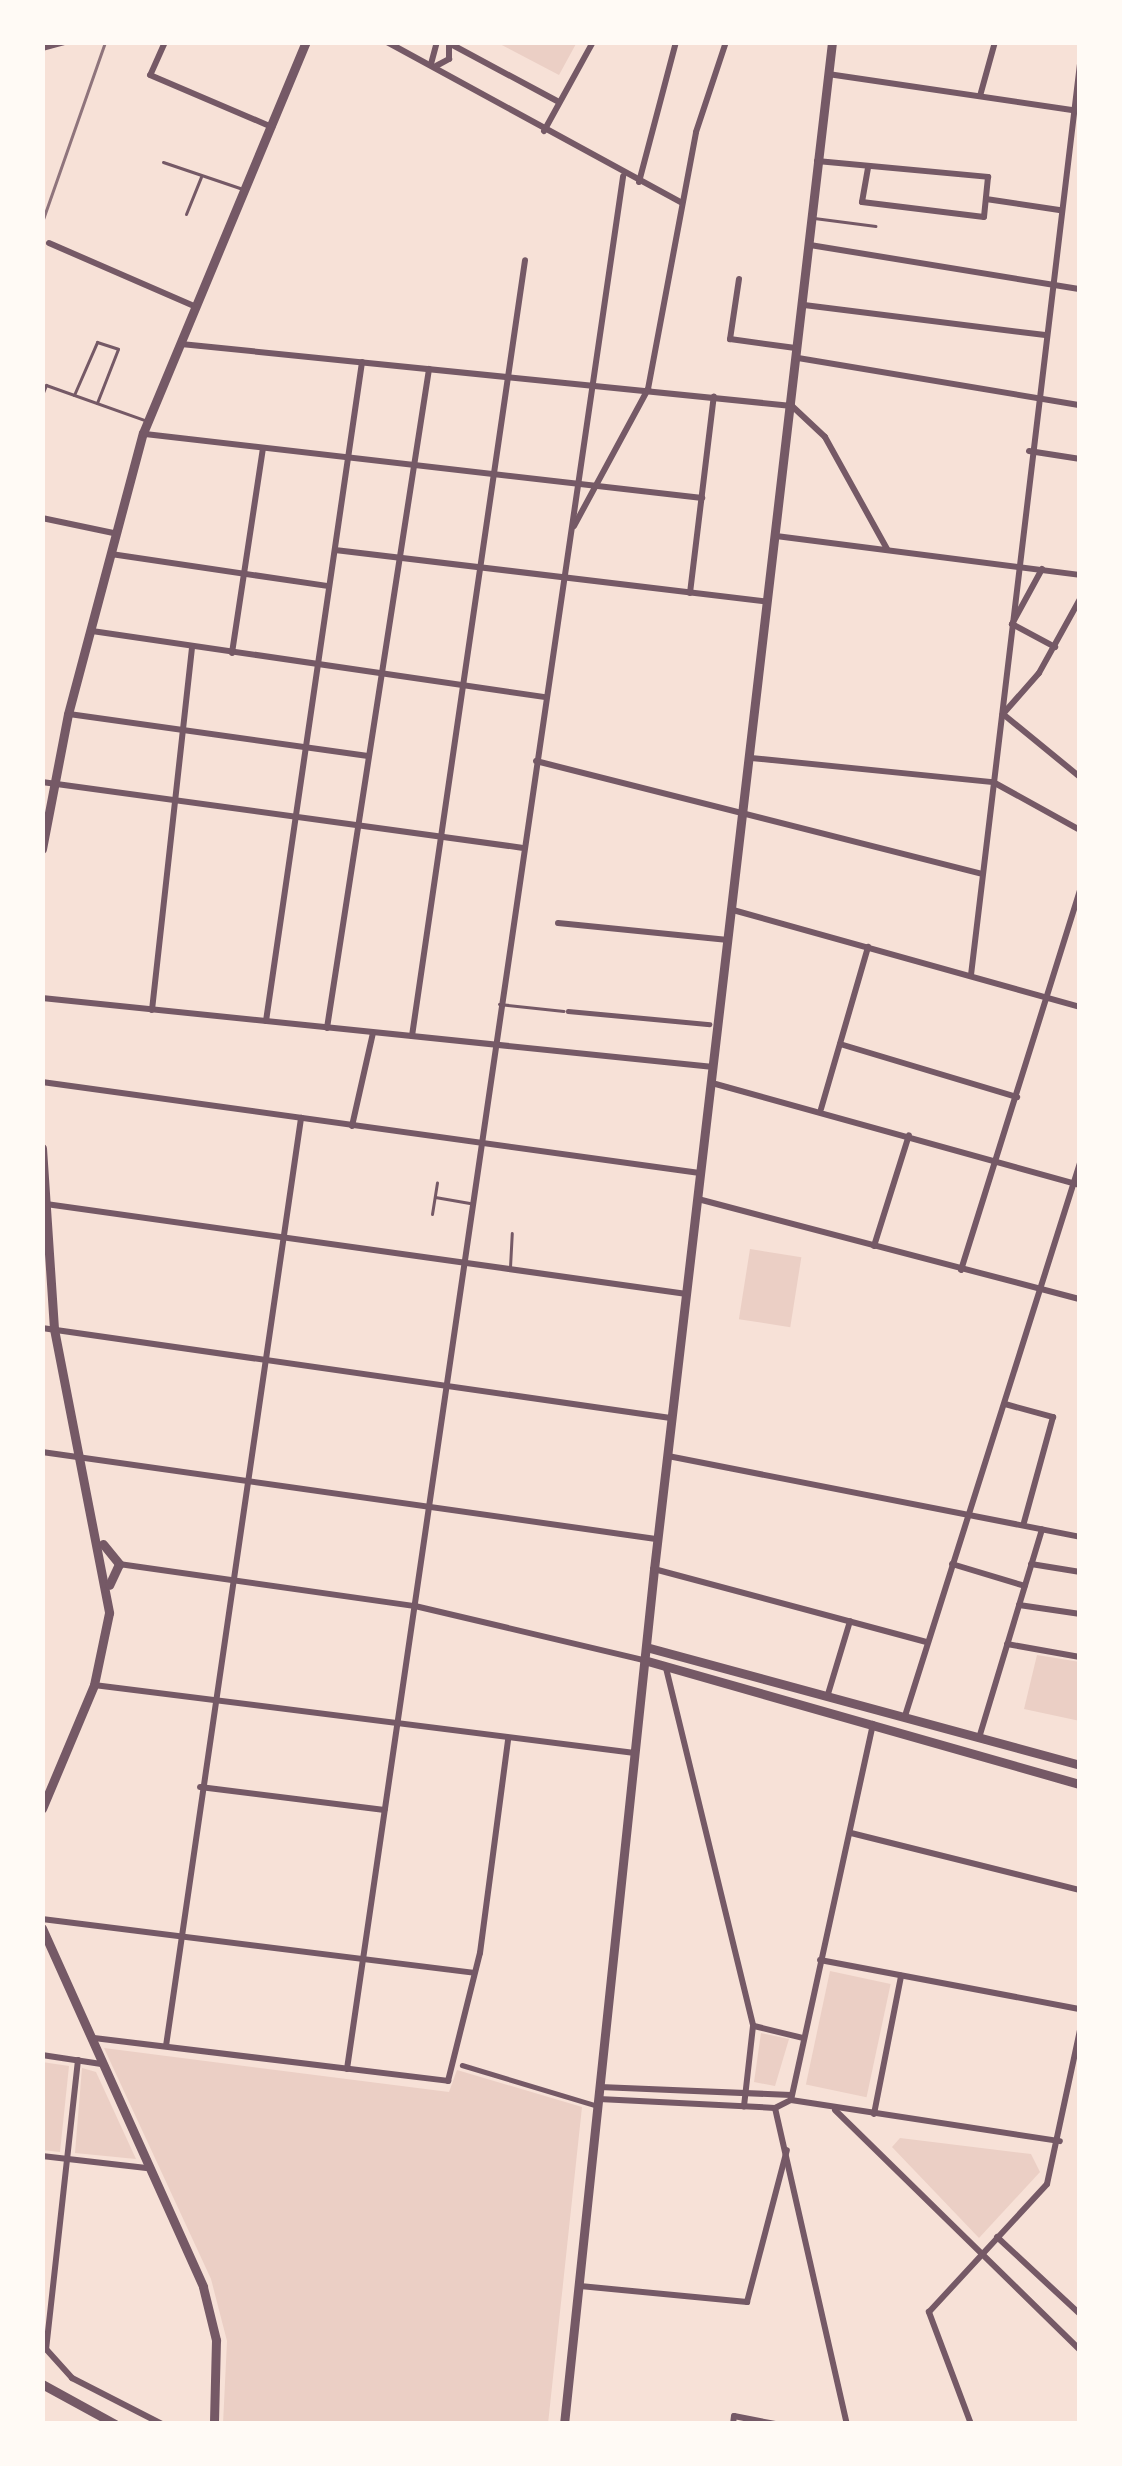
<!DOCTYPE html>
<html>
<head>
<meta charset="utf-8">
<style>
	body { margin:0 }
	#map { position:relative; width:1122px; height:2466px; overflow:hidden; background:#f7e1d7; font-family:Mulish,sans-serif }
	div>[style] { position:absolute }
	[style*='--x'] { left:calc(var(--x)*1px); top:calc(var(--y)*1px); width:calc(var(--w)*1px); rotate:calc(var(--a)*1deg) }
	.green>* { inset:0; background:#ebcfc5; transform-origin:0 0 }
	.service>* { height:3px; margin:-1.5px; padding:0 1.5px; transform-origin:1.5px; border-radius:1.5px; background:#755966 }
	.pedestrian>* { height:4.5px; margin:-2.25px; padding:0 2.25px; transform-origin:2.25px; border-radius:2.25px; background:#755966 }
	.minor>* { height:6px; margin:-3px; padding:0 3px; transform-origin:3px; border-radius:3px; background:#755966 }
	.tertiary>* { height:9px; margin:-4.5px; padding:0 4.5px; transform-origin:4.5px; border-radius:4.5px; background:#755966 }
	.rail>* { height:3px; margin:-1.5px; padding:0 1.5px; transform-origin:1.5px; border-radius:1.5px; background:#8f747c }
	span { translate:-50% -50%; white-space:nowrap; text-align:center; line-height:1.15; -webkit-text-stroke:12px #fffaf5; paint-order:stroke }
	.frame { position:absolute; inset:0; border:45px solid #fffaf5; pointer-events:none }
</style>
</head>
<body>
<div id="map">
	<div class="green">
		<div style="clip-path:polygon(496px 42px,577px 42px,559px 75px)"></div>
		<div style="left:750px;top:1249px;width:52px;height:71px;rotate:9deg"></div>
		<div style="clip-path:polygon(1037px 1655px,1080px 1662px,1080px 1721px,1024px 1709px)"></div>
		<div style="left:830px;top:1971px;width:62px;height:116px;rotate:12deg"></div>
		<div style="clip-path:polygon(761px 2033px,789px 2039px,775px 2086px,754px 2082px)"></div>
		<div style="clip-path:polygon(104px 2048px,449px 2092px,457px 2070px,582px 2107px,548px 2424px,223px 2424px,227px 2341px,211px 2279px)"></div>
		<div style="clip-path:polygon(42px 2062px,69px 2066px,60px 2152px,42px 2150px)"></div>
		<div style="clip-path:polygon(82px 2068px,96px 2072px,136px 2159px,75px 2153px)"></div>
		<div style="clip-path:polygon(900px 2138px,1031px 2154px,1040px 2172px,979px 2238px,892px 2147px)"></div>
	</div>
	<div class="service">
		<div style="--x:163;--y:162;--w:81;--a:18.7"></div>
		<div style="--x:186;--y:214;--w:40;--a:-68"></div>
		<div style="--x:814;--y:218;--w:62;--a:7.5"></div>
		<div style="--x:42;--y:395;--w:11;--a:-68"></div>
		<div style="--x:46;--y:385;--w:107;--a:19.6"></div>
		<div style="--x:74;--y:395;--w:58;--a:-66.5"></div>
		<div style="--x:97;--y:342;--w:22;--a:18"></div>
		<div style="--x:118;--y:349;--w:58;--a:111.3"></div>
		<div style="--x:499;--y:1004;--w:65;--a:6.1"></div>
		<div style="--x:435;--y:1197;--w:35;--a:10"></div>
		<div style="--x:432;--y:1214;--w:32;--a:-81"></div>
		<div style="--x:510;--y:1267;--w:34;--a:-87"></div>
	</div>
	<div class="pedestrian">
		<div style="--x:568;--y:1011;--w:142;--a:5.3"></div>
		<div style="--x:462;--y:2065;--w:142;--a:16.8"></div>
	</div>
	<div class="minor">
		<div style="--x:165;--y:42;--w:36;--a:114"></div>
		<div style="--x:150;--y:75;--w:133;--a:23.1"></div>
		<div style="--x:387;--y:42;--w:335;--a:28.6"></div>
		<div style="--x:447;--y:42;--w:127;--a:28.2"></div>
		<div style="--x:42;--y:48;--w:23;--a:-15"></div>
		<div style="--x:431;--y:64;--w:23;--a:-75"></div>
		<div style="--x:436;--y:66;--w:15;--a:-28"></div>
		<div style="--x:449;--y:59;--w:13;--a:-90"></div>
		<div style="--x:828;--y:74;--w:255;--a:8.4"></div>
		<div style="--x:980;--y:96;--w:56;--a:-74.5"></div>
		<div style="--x:544;--y:131;--w:102;--a:-61.2"></div>
		<div style="--x:817;--y:161;--w:172;--a:5.3"></div>
		<div style="--x:988;--y:177;--w:40;--a:95.7"></div>
		<div style="--x:984;--y:217;--w:123;--a:-173"></div>
		<div style="--x:862;--y:202;--w:36;--a:-80"></div>
		<div style="--x:639;--y:182;--w:145;--a:-75.2"></div>
		<div style="--x:986;--y:199;--w:74;--a:8.6"></div>
		<div style="--x:49;--y:243;--w:160;--a:23.5"></div>
		<div style="--x:810;--y:245;--w:274;--a:9.3"></div>
		<div style="--x:739;--y:279;--w:61;--a:98.5"></div>
		<div style="--x:730;--y:339;--w:66;--a:7.9"></div>
		<div style="--x:804;--y:305;--w:243;--a:7.1"></div>
		<div style="--x:181;--y:344;--w:614;--a:5.79"></div>
		<div style="--x:792;--y:406;--w:45;--a:43.2"></div>
		<div style="--x:825;--y:437;--w:128;--a:61"></div>
		<div style="--x:798;--y:358;--w:286;--a:9.5"></div>
		<div style="--x:145;--y:434;--w:561;--a:6.55"></div>
		<div style="--x:1029;--y:451;--w:52;--a:8.9"></div>
		<div style="--x:42;--y:518;--w:73;--a:11.9"></div>
		<div style="--x:574;--y:526;--w:156;--a:-61.6"></div>
		<div style="--x:648;--y:389;--w:261;--a:-79.4"></div>
		<div style="--x:696;--y:132;--w:95;--a:-71.6"></div>
		<div style="--x:776;--y:536;--w:306;--a:7.3"></div>
		<div style="--x:335;--y:550;--w:436;--a:6.8"></div>
		<div style="--x:111;--y:554;--w:220;--a:8.4"></div>
		<div style="--x:1042;--y:569;--w:63;--a:118.6"></div>
		<div style="--x:1012;--y:624;--w:49;--a:28.1"></div>
		<div style="--x:690;--y:593;--w:198;--a:-83.1"></div>
		<div style="--x:1080;--y:599;--w:85;--a:119"></div>
		<div style="--x:1039;--y:673;--w:55;--a:131.3"></div>
		<div style="--x:1003;--y:714;--w:99;--a:39.3"></div>
		<div style="--x:92;--y:631;--w:458;--a:8.3"></div>
		<div style="--x:232;--y:653;--w:206;--a:-81.4"></div>
		<div style="--x:69;--y:714;--w:302;--a:8"></div>
		<div style="--x:751;--y:758;--w:243;--a:5.7"></div>
		<div style="--x:993;--y:782;--w:99;--a:28.9"></div>
		<div style="--x:536;--y:761;--w:458;--a:14.2"></div>
		<div style="--x:42;--y:782;--w:484;--a:7.8"></div>
		<div style="--x:733;--y:910;--w:360;--a:15.6"></div>
		<div style="--x:558;--y:923;--w:171;--a:5.7"></div>
		<div style="--x:971;--y:975;--w:917;--a:-83.18"></div>
		<div style="--x:42;--y:998;--w:675;--a:5.87"></div>
		<div style="--x:152;--y:1010;--w:365;--a:-83.7"></div>
		<div style="--x:266;--y:1021;--w:666;--a:-81.71"></div>
		<div style="--x:327;--y:1028;--w:667;--a:-81.2"></div>
		<div style="--x:412;--y:1036;--w:784;--a:-81.71"></div>
		<div style="--x:840;--y:1044;--w:185;--a:16.7"></div>
		<div style="--x:42;--y:1082;--w:664;--a:7.87"></div>
		<div style="--x:712;--y:1083;--w:382;--a:15.5"></div>
		<div style="--x:821;--y:1109;--w:169;--a:-73.8"></div>
		<div style="--x:352;--y:1126;--w:95;--a:-77.3"></div>
		<div style="--x:698;--y:1199;--w:395;--a:14.7"></div>
		<div style="--x:46;--y:1204;--w:647;--a:7.99"></div>
		<div style="--x:874;--y:1246;--w:116;--a:-72.5"></div>
		<div style="--x:961;--y:1270;--w:398;--a:-72.6"></div>
		<div style="--x:42;--y:1328;--w:635;--a:8.14"></div>
		<div style="--x:1005;--y:1404;--w:50;--a:15.2"></div>
		<div style="--x:1053;--y:1417;--w:109;--a:105.4"></div>
		<div style="--x:42;--y:1452;--w:620;--a:8.06"></div>
		<div style="--x:668;--y:1456;--w:420;--a:11.1"></div>
		<div style="--x:119;--y:1564;--w:299;--a:8.1"></div>
		<div style="--x:415;--y:1606;--w:235;--a:13.3"></div>
		<div style="--x:952;--y:1564;--w:76;--a:16.8"></div>
		<div style="--x:1031;--y:1564;--w:50;--a:9.3"></div>
		<div style="--x:654;--y:1569;--w:283;--a:15"></div>
		<div style="--x:1019;--y:1605;--w:62;--a:8.4"></div>
		<div style="--x:1007;--y:1644;--w:74;--a:10.1"></div>
		<div style="--x:666;--y:1668;--w:368;--a:76.3"></div>
		<div style="--x:753;--y:2026;--w:81;--a:96.4"></div>
		<div style="--x:94;--y:1685;--w:545;--a:7.16"></div>
		<div style="--x:828;--y:1694;--w:76;--a:-73.2"></div>
		<div style="--x:905;--y:1716;--w:580;--a:-72.44"></div>
		<div style="--x:979;--y:1738;--w:218;--a:-73.2"></div>
		<div style="--x:200;--y:1787;--w:186;--a:7.1"></div>
		<div style="--x:851;--y:1833;--w:236;--a:14"></div>
		<div style="--x:42;--y:1919;--w:434;--a:7.1"></div>
		<div style="--x:820;--y:1960;--w:265;--a:10.7"></div>
		<div style="--x:754;--y:2026;--w:50;--a:13.8"></div>
		<div style="--x:94;--y:2038;--w:357;--a:6.9"></div>
		<div style="--x:448;--y:2081;--w:132;--a:-76"></div>
		<div style="--x:480;--y:1953;--w:216;--a:-82.5"></div>
		<div style="--x:166;--y:2046;--w:938;--a:-81.72"></div>
		<div style="--x:42;--y:2055;--w:60;--a:8.7"></div>
		<div style="--x:78;--y:2060;--w:291;--a:96.3"></div>
		<div style="--x:46;--y:2349;--w:39;--a:48"></div>
		<div style="--x:72;--y:2378;--w:101;--a:27.1"></div>
		<div style="--x:347;--y:2069;--w:1913;--a:-81.7"></div>
		<div style="--x:600;--y:2087;--w:191;--a:2.4"></div>
		<div style="--x:599;--y:2099;--w:176;--a:2.9"></div>
		<div style="--x:775;--y:2108;--w:18;--a:-27"></div>
		<div style="--x:791;--y:2100;--w:272;--a:8.7"></div>
		<div style="--x:791;--y:2100;--w:385;--a:-77.7"></div>
		<div style="--x:775;--y:2108;--w:324;--a:77.2"></div>
		<div style="--x:835;--y:2110;--w:343;--a:44.4"></div>
		<div style="--x:874;--y:2114;--w:141;--a:-78.9"></div>
		<div style="--x:42;--y:2156;--w:105;--a:6.6"></div>
		<div style="--x:997;--y:2237;--w:113;--a:42.9"></div>
		<div style="--x:580;--y:2286;--w:168;--a:5.5"></div>
		<div style="--x:747;--y:2302;--w:157;--a:-75.3"></div>
		<div style="--x:733;--y:2424;--w:8;--a:-83"></div>
		<div style="--x:734;--y:2416;--w:42;--a:11"></div>
		<div style="--x:971;--y:2424;--w:120;--a:-110.6"></div>
		<div style="--x:929;--y:2312;--w:174;--a:-47.3"></div>
		<div style="--x:1047;--y:2184;--w:157;--a:-77.9"></div>
	</div>
	<div class="tertiary">
		<div style="--x:42;--y:849;--w:137;--a:-79.1"></div>
		<div style="--x:68;--y:714;--w:291;--a:-75.1"></div>
		<div style="--x:143;--y:433;--w:424;--a:-67.4"></div>
		<div style="--x:42;--y:1148;--w:181;--a:86.2"></div>
		<div style="--x:54;--y:1329;--w:289;--a:79"></div>
		<div style="--x:109;--y:1613;--w:74;--a:101.8"></div>
		<div style="--x:94;--y:1685;--w:134;--a:112.8"></div>
		<div style="--x:103;--y:1544;--w:26;--a:51"></div>
		<div style="--x:119;--y:1564;--w:23;--a:115"></div>
		<div style="--x:646;--y:1647;--w:450;--a:15.2"></div>
		<div style="--x:644;--y:1660;--w:453;--a:15.9"></div>
		<div style="--x:42;--y:1928;--w:393;--a:65.8"></div>
		<div style="--x:203;--y:2287;--w:55;--a:76.2"></div>
		<div style="--x:216;--y:2340;--w:84;--a:91.4"></div>
		<div style="--x:42;--y:2384;--w:83;--a:28.7"></div>
		<div style="--x:564;--y:2424;--w:860;--a:-83.99"></div>
		<div style="--x:654;--y:1569;--w:1537;--a:-83.35"></div>
	</div>
	<div class="rail">
		<div style="--x:42;--y:222;--w:191;--a:-70.7"></div>
	</div>
	<div class="frame"></div>
</div>
</body>
</html>
